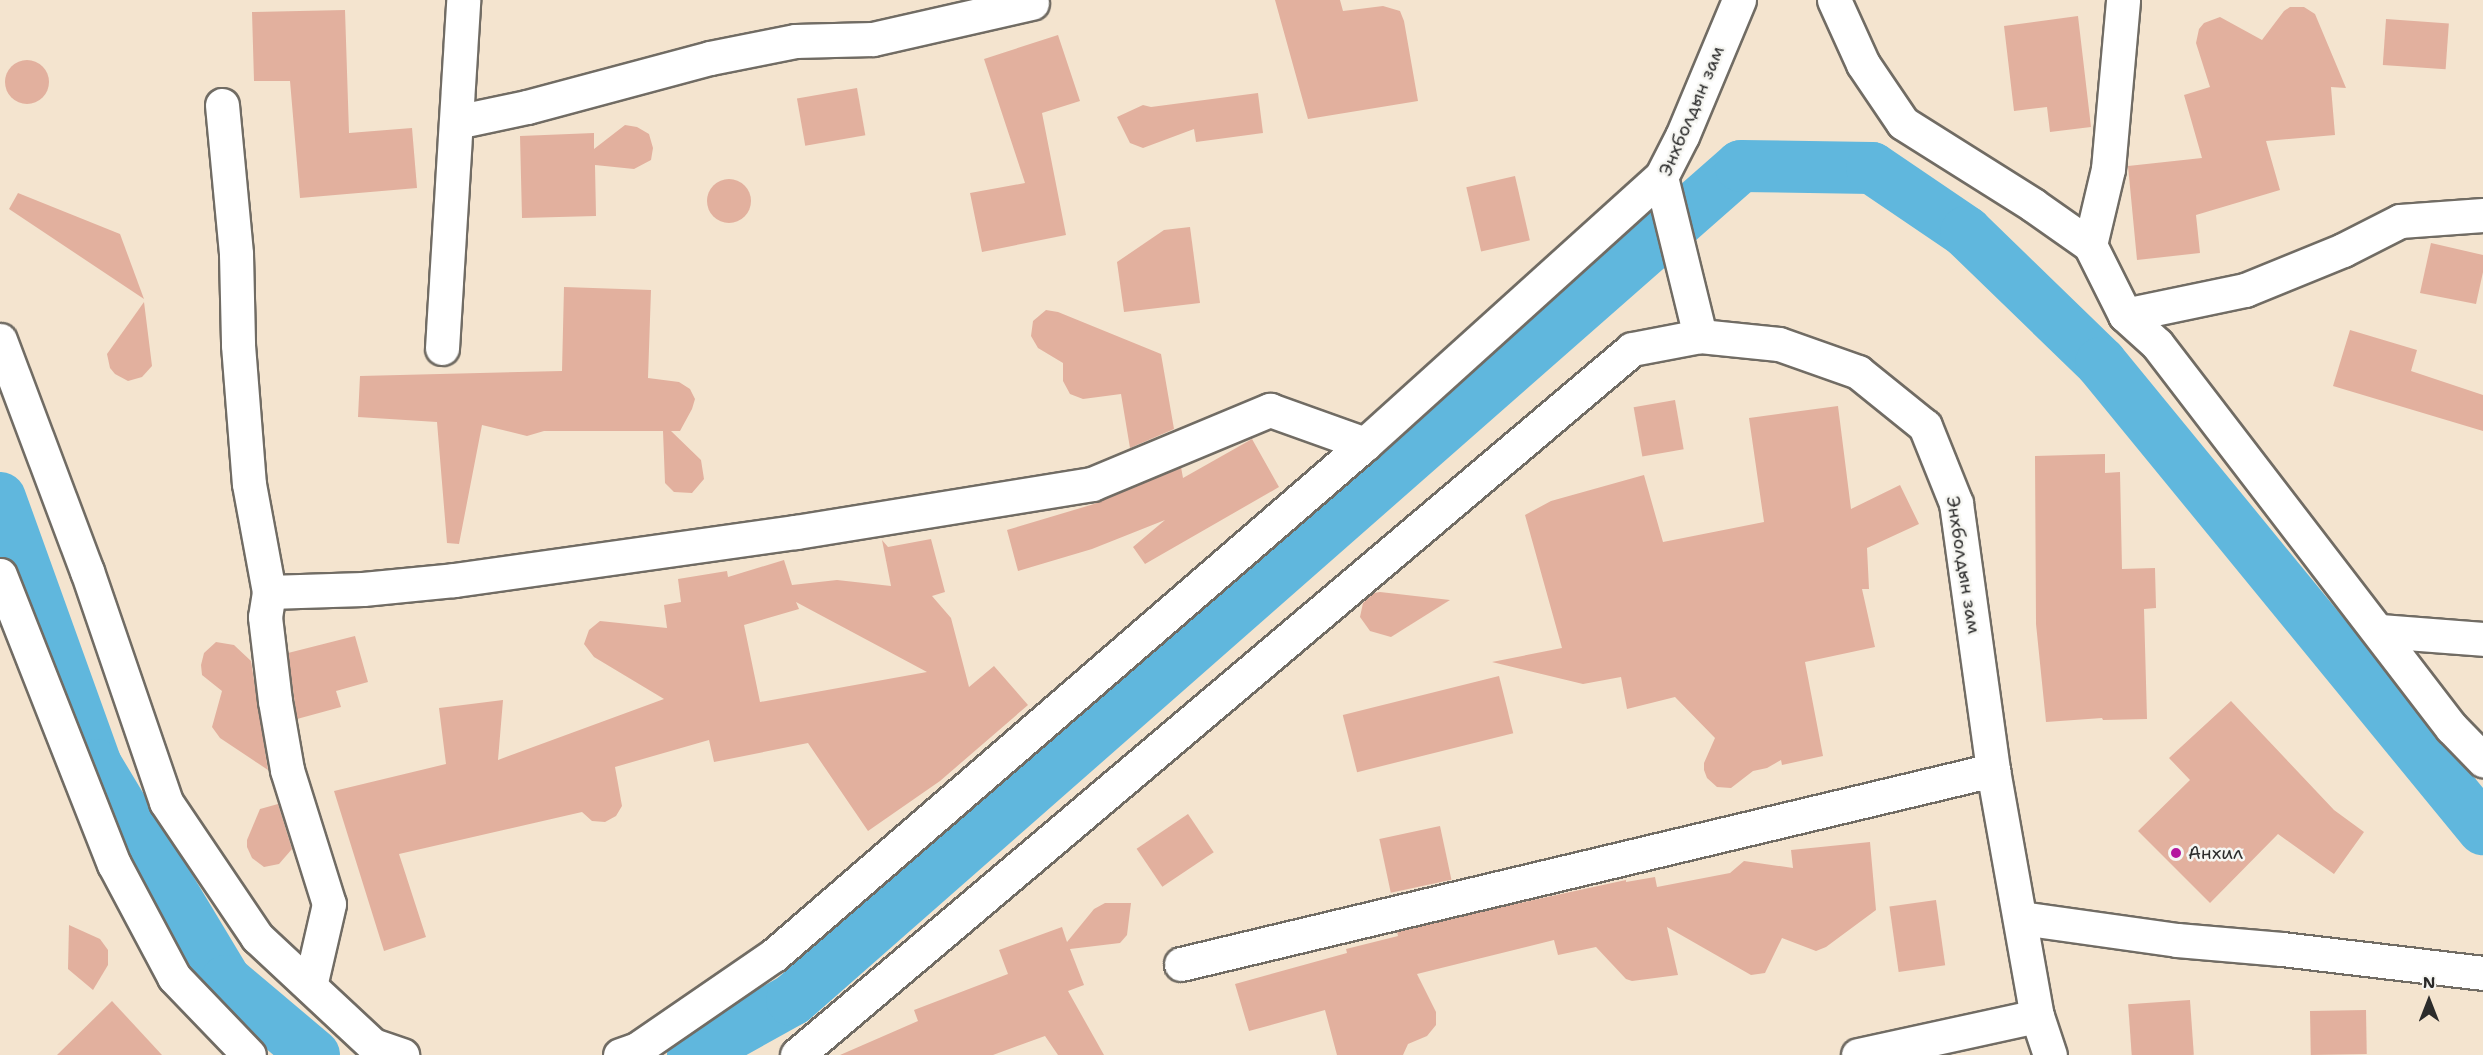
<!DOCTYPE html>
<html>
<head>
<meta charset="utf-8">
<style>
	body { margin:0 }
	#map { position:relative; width:2483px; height:1055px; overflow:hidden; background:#f4e4cf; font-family:"Shantell Sans",sans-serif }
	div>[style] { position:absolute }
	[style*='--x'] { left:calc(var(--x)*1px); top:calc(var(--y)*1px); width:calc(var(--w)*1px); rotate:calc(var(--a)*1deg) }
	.canal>* { height:52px; margin:-26px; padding:0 26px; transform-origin:26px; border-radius:26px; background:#60b7dd }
	.building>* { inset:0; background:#e2b09e; transform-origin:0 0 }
	.round { border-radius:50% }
	.roads { filter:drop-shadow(2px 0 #716c64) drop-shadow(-2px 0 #716c64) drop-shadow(0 2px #716c64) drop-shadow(0 -2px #716c64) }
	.minor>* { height:33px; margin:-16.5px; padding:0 16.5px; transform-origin:16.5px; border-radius:16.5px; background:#fff }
	.dots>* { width:16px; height:16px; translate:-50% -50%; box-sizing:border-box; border:3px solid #f6f6f2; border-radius:50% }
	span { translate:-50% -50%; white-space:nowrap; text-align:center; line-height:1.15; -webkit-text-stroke:5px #f6f6f2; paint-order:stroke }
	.street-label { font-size:18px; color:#2b2b2b }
	.poi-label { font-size:18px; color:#2b2b2b }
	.left { translate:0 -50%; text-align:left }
	.north { position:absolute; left:2399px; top:971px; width:60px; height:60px; -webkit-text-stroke:4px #f6f6f2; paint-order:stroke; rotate:0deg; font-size:16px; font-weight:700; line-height:24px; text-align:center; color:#2b2b2b }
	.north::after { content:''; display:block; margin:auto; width:21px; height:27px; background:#2b2b2b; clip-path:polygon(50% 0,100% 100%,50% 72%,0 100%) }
</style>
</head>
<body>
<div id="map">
	<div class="canal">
		<div style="--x:0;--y:498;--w:284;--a:70.2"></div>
		<div style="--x:96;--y:765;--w:252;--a:59"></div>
		<div style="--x:226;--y:981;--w:115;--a:40.1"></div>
		<div style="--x:693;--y:1055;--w:113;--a:-29.1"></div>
		<div style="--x:792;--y:1000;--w:1263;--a:-41.31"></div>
		<div style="--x:1741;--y:166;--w:131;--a:0.9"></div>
		<div style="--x:1872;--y:168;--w:114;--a:34.2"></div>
		<div style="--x:1966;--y:232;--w:188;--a:44.1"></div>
		<div style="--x:2101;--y:363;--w:603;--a:50.66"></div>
	</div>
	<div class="building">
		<div style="clip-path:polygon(1275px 0,1340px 0,1343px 11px,1383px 6px,1400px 11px,1404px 21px,1418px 101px,1308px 119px)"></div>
		<div style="clip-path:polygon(2290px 7px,2304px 7px,2315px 14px,2346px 88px,2331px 87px,2335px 135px,2266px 141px,2280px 190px,2196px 215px,2200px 253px,2137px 260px,2128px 166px,2202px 158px,2184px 95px,2210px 87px,2196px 43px,2199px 29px,2204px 23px,2220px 17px,2262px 40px,2284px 11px)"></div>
		<div style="clip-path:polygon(345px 10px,349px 133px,412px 128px,417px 188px,300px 198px,290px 81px,254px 81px,252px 12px)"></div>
		<div style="clip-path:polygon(2078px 16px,2091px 127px,2050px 132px,2047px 107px,2014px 111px,2004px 26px)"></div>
		<div style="left:2386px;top:19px;width:63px;height:46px;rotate:4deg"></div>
		<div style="clip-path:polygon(1058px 35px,1080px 101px,1042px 113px,1066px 235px,982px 252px,970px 193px,1025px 183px,984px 59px)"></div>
		<div class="round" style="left:5px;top:60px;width:44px;height:44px"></div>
		<div style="left:857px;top:88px;width:48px;height:61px;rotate:80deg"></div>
		<div style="clip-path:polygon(1258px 93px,1263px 133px,1196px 142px,1194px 129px,1143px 148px,1130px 143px,1117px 117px,1143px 105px,1151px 107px)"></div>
		<div style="clip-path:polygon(625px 125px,637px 127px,649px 134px,653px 148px,651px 160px,634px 169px,595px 165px,596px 216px,522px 218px,520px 136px,594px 133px,594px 149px)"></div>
		<div style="left:1515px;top:176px;width:66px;height:50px;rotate:77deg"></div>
		<div class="round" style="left:707px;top:179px;width:44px;height:44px"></div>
		<div style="clip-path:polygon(18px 193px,120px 234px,144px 299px,9px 209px)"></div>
		<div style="clip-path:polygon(1190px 227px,1200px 303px,1124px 312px,1117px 262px,1164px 230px)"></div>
		<div style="clip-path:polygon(2431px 243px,2483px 255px,2483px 272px,2476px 304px,2420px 293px)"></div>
		<div style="clip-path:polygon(564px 287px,651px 290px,648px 378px,679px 382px,690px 389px,695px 399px,692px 409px,680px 431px,671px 431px,701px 460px,704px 479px,692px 493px,674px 492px,665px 483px,663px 431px,544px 431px,527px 436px,482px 425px,459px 544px,447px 543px,437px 422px,358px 417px,360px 376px,562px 371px)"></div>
		<div style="clip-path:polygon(144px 302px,152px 366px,142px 377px,128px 381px,115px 374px,110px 368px,107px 354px)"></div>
		<div style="clip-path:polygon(1046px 310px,1058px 312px,1161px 354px,1174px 429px,1130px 448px,1121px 394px,1083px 399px,1070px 394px,1063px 381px,1063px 363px,1038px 348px,1031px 336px,1033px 321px)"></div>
		<div style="clip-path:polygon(2350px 330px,2417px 350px,2411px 371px,2483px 395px,2483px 431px,2333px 386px)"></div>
		<div style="left:1675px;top:400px;width:50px;height:42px;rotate:80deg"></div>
		<div style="clip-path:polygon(1838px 406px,1851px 509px,1900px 485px,1919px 524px,1867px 548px,1869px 589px,1862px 589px,1875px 647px,1805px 662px,1823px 756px,1782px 765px,1781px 760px,1767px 768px,1753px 771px,1731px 788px,1717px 787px,1707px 778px,1704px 770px,1704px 763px,1715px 738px,1675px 697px,1627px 709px,1621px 677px,1583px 684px,1492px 662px,1562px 648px,1525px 515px,1551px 501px,1644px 475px,1663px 542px,1764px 522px,1749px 418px)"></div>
		<div style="clip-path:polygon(1252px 439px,1279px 487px,1145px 564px,1133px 547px,1165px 520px,1092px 549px,1018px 571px,1007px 530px,1094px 504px,1181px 467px,1183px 478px)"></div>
		<div style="clip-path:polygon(2105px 454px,2105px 473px,2120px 472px,2122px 569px,2155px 568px,2156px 608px,2144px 609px,2147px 719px,2103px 720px,2102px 718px,2046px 722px,2036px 624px,2035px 456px)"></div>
		<div style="clip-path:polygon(evenodd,931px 539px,945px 592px,932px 596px,951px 618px,969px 687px,994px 666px,1028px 705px,940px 781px,868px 831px,808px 743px,714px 762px,709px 740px,615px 767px,622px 806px,616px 816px,605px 822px,592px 821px,582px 812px,399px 854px,426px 937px,384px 951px,334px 791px,446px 764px,439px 708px,503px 700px,498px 760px,664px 699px,594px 657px,584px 644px,589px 630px,600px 621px,667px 628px,664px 605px,681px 602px,678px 579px,727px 571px,728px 577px,784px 560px,792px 585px,837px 580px,891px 586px,882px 540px,888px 547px,931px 539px,796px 602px,927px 672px,760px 702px,744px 625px,799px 609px,796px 602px)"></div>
		<div style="clip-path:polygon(1380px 592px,1450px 600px,1391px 637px,1370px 631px,1360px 617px,1363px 603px,1374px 593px)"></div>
		<div style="clip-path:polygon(355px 636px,368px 682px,336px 691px,341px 707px,297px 719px,288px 653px)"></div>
		<div style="clip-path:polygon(216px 642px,234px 645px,251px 661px,268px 770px,220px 738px,212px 727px,222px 691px,202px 675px,201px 665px,204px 653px)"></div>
		<div style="left:1499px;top:676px;width:59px;height:161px;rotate:76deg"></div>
		<div style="clip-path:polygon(2231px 701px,2334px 810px,2364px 832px,2334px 874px,2278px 834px,2210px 903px,2138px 831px,2190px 780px,2169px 758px)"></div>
		<div style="clip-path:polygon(278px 804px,292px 849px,279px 864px,264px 867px,252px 858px,247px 847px,247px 840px,260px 809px)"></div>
		<div style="left:1188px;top:814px;width:46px;height:62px;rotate:56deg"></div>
		<div style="left:1440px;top:826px;width:55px;height:62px;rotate:78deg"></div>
		<div style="clip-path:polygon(1870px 842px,1876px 910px,1826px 947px,1816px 951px,1782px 938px,1765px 973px,1751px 975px,1667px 927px,1678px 975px,1632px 981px,1626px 979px,1596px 947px,1558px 955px,1554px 940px,1417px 974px,1436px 1012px,1436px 1025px,1427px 1036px,1408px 1044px,1403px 1055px,1337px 1055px,1325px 1010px,1249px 1031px,1235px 984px,1347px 953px,1346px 949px,1398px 936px,1397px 932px,1506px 906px,1626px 880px,1626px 882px,1655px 877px,1657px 887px,1730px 873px,1744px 861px,1793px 868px,1791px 850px)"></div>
		<div style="left:1936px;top:900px;width:66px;height:47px;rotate:82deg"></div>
		<div style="clip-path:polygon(1105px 903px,1131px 903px,1127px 935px,1120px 943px,1070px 949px,1084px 985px,1068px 991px,1104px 1055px,1058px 1055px,1045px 1036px,993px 1055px,840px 1055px,918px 1021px,914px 1010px,1008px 974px,999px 950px,1062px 927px,1067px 942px,1094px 909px)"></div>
		<div style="clip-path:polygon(69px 925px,100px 939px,108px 950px,108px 965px,93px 990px,68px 969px)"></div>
		<div style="left:2190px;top:1000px;width:55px;height:62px;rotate:86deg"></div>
		<div style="clip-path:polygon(112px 1001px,162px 1055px,57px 1055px)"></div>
		<div style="left:2366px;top:1010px;width:44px;height:56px;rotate:89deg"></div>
	</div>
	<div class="roads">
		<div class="minor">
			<div style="--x:1739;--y:0;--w:147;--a:112.7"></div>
			<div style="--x:1682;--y:136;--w:46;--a:117.1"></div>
			<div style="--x:1661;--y:177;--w:164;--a:76.2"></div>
			<div style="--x:1700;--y:336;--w:79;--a:5.8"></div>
			<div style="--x:1779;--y:344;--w:84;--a:19.5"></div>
			<div style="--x:1858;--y:372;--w:86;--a:38.9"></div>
			<div style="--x:1925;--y:426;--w:83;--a:68.1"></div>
			<div style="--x:1956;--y:503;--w:270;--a:82.1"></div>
			<div style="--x:1993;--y:770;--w:250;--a:79.9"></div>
			<div style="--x:2037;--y:1016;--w:41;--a:71.6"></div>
			<div style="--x:1834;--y:0;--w:70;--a:65.6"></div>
			<div style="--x:1863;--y:64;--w:71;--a:55.9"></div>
			<div style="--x:1903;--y:123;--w:154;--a:32.2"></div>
			<div style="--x:2033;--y:205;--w:70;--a:35.1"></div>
			<div style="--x:2090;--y:245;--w:78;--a:63.4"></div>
			<div style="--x:2125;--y:315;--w:43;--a:42.2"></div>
			<div style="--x:2157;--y:344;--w:484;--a:52.5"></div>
			<div style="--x:2452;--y:728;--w:45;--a:45.9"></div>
			<div style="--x:222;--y:105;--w:150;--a:84.6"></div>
			<div style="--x:236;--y:254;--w:91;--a:88.7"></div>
			<div style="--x:238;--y:345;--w:139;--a:85.5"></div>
			<div style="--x:249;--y:484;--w:110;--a:79.5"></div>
			<div style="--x:269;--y:592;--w:25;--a:99"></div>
			<div style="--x:265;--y:617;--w:85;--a:83.2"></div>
			<div style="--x:275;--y:701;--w:70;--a:80.1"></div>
			<div style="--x:287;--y:770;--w:140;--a:72.6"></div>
			<div style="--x:329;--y:904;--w:84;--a:103"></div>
			<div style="--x:456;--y:122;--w:73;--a:-11.9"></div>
			<div style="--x:527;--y:107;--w:189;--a:-15"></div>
			<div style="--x:710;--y:58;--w:87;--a:-11.3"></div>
			<div style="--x:795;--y:41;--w:78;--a:-1.5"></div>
			<div style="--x:873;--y:39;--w:163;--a:-12.8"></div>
			<div style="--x:2090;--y:245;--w:78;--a:-76.7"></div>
			<div style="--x:2108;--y:169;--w:170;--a:-84.9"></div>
			<div style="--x:2125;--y:315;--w:123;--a:-11.8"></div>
			<div style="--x:2245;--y:290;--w:106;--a:-22.2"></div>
			<div style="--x:2343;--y:250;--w:64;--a:-27"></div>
			<div style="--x:2400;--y:221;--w:83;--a:-4.1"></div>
			<div style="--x:0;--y:340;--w:247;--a:69.4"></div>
			<div style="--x:87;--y:571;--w:244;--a:71.1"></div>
			<div style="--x:166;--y:802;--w:163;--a:56"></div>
			<div style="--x:257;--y:937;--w:158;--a:43"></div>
			<div style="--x:373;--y:1045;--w:31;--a:19"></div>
			<div style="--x:442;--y:348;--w:349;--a:-86.5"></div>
			<div style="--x:0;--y:575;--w:311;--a:68.5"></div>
			<div style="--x:114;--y:864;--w:128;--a:62"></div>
			<div style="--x:174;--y:977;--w:108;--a:46.1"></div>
			<div style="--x:269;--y:592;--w:94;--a:-1.8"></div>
			<div style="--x:363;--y:589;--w:91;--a:-5.6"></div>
			<div style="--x:454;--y:580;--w:345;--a:-8"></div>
			<div style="--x:796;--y:532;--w:300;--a:-9.2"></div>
			<div style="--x:1092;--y:484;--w:193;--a:-22.6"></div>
			<div style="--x:1270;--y:410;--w:101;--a:19.7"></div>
			<div style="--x:2380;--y:631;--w:103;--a:4.4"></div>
			<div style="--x:2021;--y:918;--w:158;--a:8"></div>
			<div style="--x:2177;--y:940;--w:105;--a:4.9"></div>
			<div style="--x:2282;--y:949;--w:202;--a:6.8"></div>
			<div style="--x:1181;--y:964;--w:835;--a:-13.44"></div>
			<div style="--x:620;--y:1055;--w:18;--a:-19"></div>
			<div style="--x:637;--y:1049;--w:166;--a:-34.5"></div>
			<div style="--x:774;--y:955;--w:781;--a:-40.85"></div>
			<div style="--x:1365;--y:444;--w:399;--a:-42.1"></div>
			<div style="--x:797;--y:1055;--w:1093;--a:-40.21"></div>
			<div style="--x:1632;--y:349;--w:69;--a:-10.8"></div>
			<div style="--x:1858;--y:1055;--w:183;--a:-12.3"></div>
		</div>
	</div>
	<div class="dots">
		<div style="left:2176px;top:853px;background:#b5179e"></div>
	</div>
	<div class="street-label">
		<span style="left:1692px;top:111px;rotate:-67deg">Энхболдын зам</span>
		<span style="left:1963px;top:565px;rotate:81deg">Энхболдын зам</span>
	</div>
	<div class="poi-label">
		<span class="left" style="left:2188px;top:853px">Анхил</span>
	</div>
	<div class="north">N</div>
</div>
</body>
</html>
